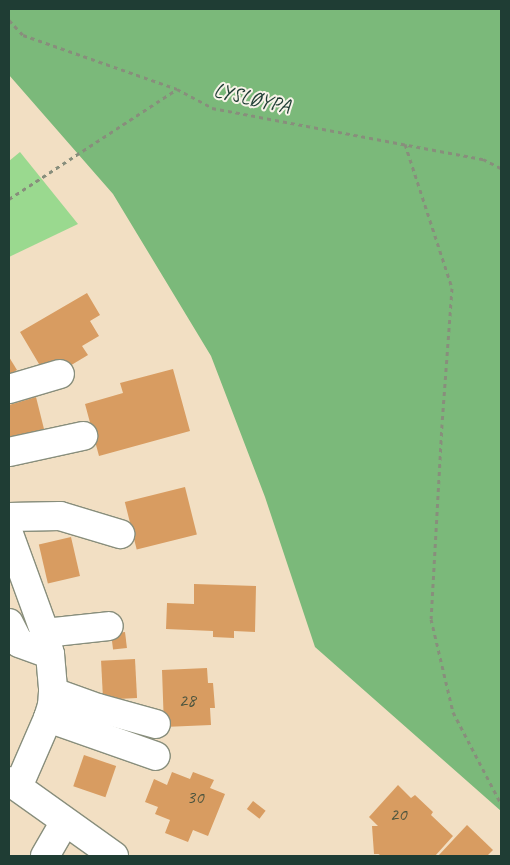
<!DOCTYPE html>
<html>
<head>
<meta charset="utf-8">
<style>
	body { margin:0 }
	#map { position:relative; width:510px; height:865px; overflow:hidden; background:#f2dfc3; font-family:Caveat,sans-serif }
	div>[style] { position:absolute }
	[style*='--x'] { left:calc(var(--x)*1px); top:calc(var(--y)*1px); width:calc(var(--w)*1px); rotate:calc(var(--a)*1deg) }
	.green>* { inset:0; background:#9ad98f }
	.forest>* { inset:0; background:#7bb97a }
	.building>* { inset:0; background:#d89c61; transform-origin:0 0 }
	.path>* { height:3px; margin-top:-1.5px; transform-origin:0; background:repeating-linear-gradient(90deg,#888e7c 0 4px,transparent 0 8px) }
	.roads { filter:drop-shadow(1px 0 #888e7c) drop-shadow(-1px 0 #888e7c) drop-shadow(0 1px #888e7c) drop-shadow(0 -1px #888e7c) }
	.minor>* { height:28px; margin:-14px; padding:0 14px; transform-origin:14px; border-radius:14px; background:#fff }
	span { translate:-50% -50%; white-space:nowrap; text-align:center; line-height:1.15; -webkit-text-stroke:4px #f7f3e8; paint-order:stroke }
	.number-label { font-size:19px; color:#4d553f }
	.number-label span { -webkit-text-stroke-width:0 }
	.street-label { font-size:21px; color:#1f3d34 }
	.frame { position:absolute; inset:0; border:10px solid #1f3d34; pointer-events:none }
</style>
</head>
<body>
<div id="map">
	<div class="green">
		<div style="clip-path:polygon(20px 152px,78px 224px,9px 257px,9px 161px)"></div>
	</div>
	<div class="forest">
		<div style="clip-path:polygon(9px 9px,501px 9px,501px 811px,315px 647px,265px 497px,211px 356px,113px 194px,9px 75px)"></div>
	</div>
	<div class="building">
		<div style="clip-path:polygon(87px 293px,100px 315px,90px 321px,99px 336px,82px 346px,88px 355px,63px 370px,58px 360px,42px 369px,20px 332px)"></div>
		<div style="clip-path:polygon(9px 357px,17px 370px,9px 375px)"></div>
		<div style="clip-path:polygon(173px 369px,190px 431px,99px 456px,85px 404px,123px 393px,120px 383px)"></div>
		<div style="clip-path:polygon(36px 397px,44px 429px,9px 439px,9px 405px)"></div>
		<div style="left:185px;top:487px;width:49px;height:62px;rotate:76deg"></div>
		<div style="left:71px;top:537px;width:40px;height:33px;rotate:77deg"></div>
		<div style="clip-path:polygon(194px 584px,256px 586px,255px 632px,234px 631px,234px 638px,213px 637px,213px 631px,166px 629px,167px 603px,194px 604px)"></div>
		<div style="left:125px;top:632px;width:16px;height:14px;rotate:83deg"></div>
		<div style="left:135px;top:659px;width:39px;height:34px;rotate:87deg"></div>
		<div style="clip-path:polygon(207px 668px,208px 683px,213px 683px,215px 708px,210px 708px,211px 725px,164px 727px,162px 670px)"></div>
		<div style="left:84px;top:755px;width:34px;height:33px;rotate:19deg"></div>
		<div style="clip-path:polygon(172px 772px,190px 779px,193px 772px,214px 780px,210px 788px,225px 794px,208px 836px,193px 830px,188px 842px,165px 833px,170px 820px,155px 814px,158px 807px,145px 802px,154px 779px,167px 785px)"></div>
		<div style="clip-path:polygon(398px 785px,411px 798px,415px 795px,433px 812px,431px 815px,453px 836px,435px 856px,377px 856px,380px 854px,374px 854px,372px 826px,378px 826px,369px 817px)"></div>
		<div style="left:253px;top:801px;width:16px;height:10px;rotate:38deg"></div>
		<div style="clip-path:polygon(467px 825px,493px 850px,487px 856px,438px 856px)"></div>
	</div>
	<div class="path">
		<div style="--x:9;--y:20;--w:21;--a:47"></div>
		<div style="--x:23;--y:35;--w:163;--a:19.3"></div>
		<div style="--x:177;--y:89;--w:40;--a:28"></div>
		<div style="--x:212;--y:108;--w:276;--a:10.7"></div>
		<div style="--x:483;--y:159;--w:20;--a:27"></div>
		<div style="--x:405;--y:144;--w:151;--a:71.9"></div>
		<div style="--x:452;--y:288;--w:136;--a:94.2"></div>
		<div style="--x:442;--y:424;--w:195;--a:93.2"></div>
		<div style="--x:431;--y:619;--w:96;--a:76.7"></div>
		<div style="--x:453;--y:712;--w:104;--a:62.4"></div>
		<div style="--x:9;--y:199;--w:201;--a:-33.2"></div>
	</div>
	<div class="roads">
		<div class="minor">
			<div style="--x:9;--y:389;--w:53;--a:-16.4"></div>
			<div style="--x:9;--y:452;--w:76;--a:-12.2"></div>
			<div style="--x:9;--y:517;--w:51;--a:-1.1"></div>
			<div style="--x:60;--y:516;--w:63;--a:16.7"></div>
			<div style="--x:9;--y:534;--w:105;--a:70"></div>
			<div style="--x:45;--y:633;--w:22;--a:77"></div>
			<div style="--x:50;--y:654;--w:38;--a:85"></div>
			<div style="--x:53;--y:692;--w:13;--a:94"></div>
			<div style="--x:52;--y:705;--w:14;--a:107"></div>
			<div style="--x:48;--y:718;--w:75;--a:113.5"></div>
			<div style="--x:9;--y:623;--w:22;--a:63"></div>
			<div style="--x:19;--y:643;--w:33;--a:20"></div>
			<div style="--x:45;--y:633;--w:64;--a:-6.2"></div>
			<div style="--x:53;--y:692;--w:48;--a:19.6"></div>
			<div style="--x:98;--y:708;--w:60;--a:15.4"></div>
			<div style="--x:48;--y:718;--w:114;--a:19.4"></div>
			<div style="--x:9;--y:781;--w:129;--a:35.5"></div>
			<div style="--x:45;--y:856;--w:39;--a:-60"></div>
		</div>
	</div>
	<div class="number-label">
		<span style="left:187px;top:701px">28</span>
		<span style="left:195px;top:798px">30</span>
		<span style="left:398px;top:815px">20</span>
	</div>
	<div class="street-label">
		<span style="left:252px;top:98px;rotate:13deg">LYSLØYPA</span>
	</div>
	<div class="frame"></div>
</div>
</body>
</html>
